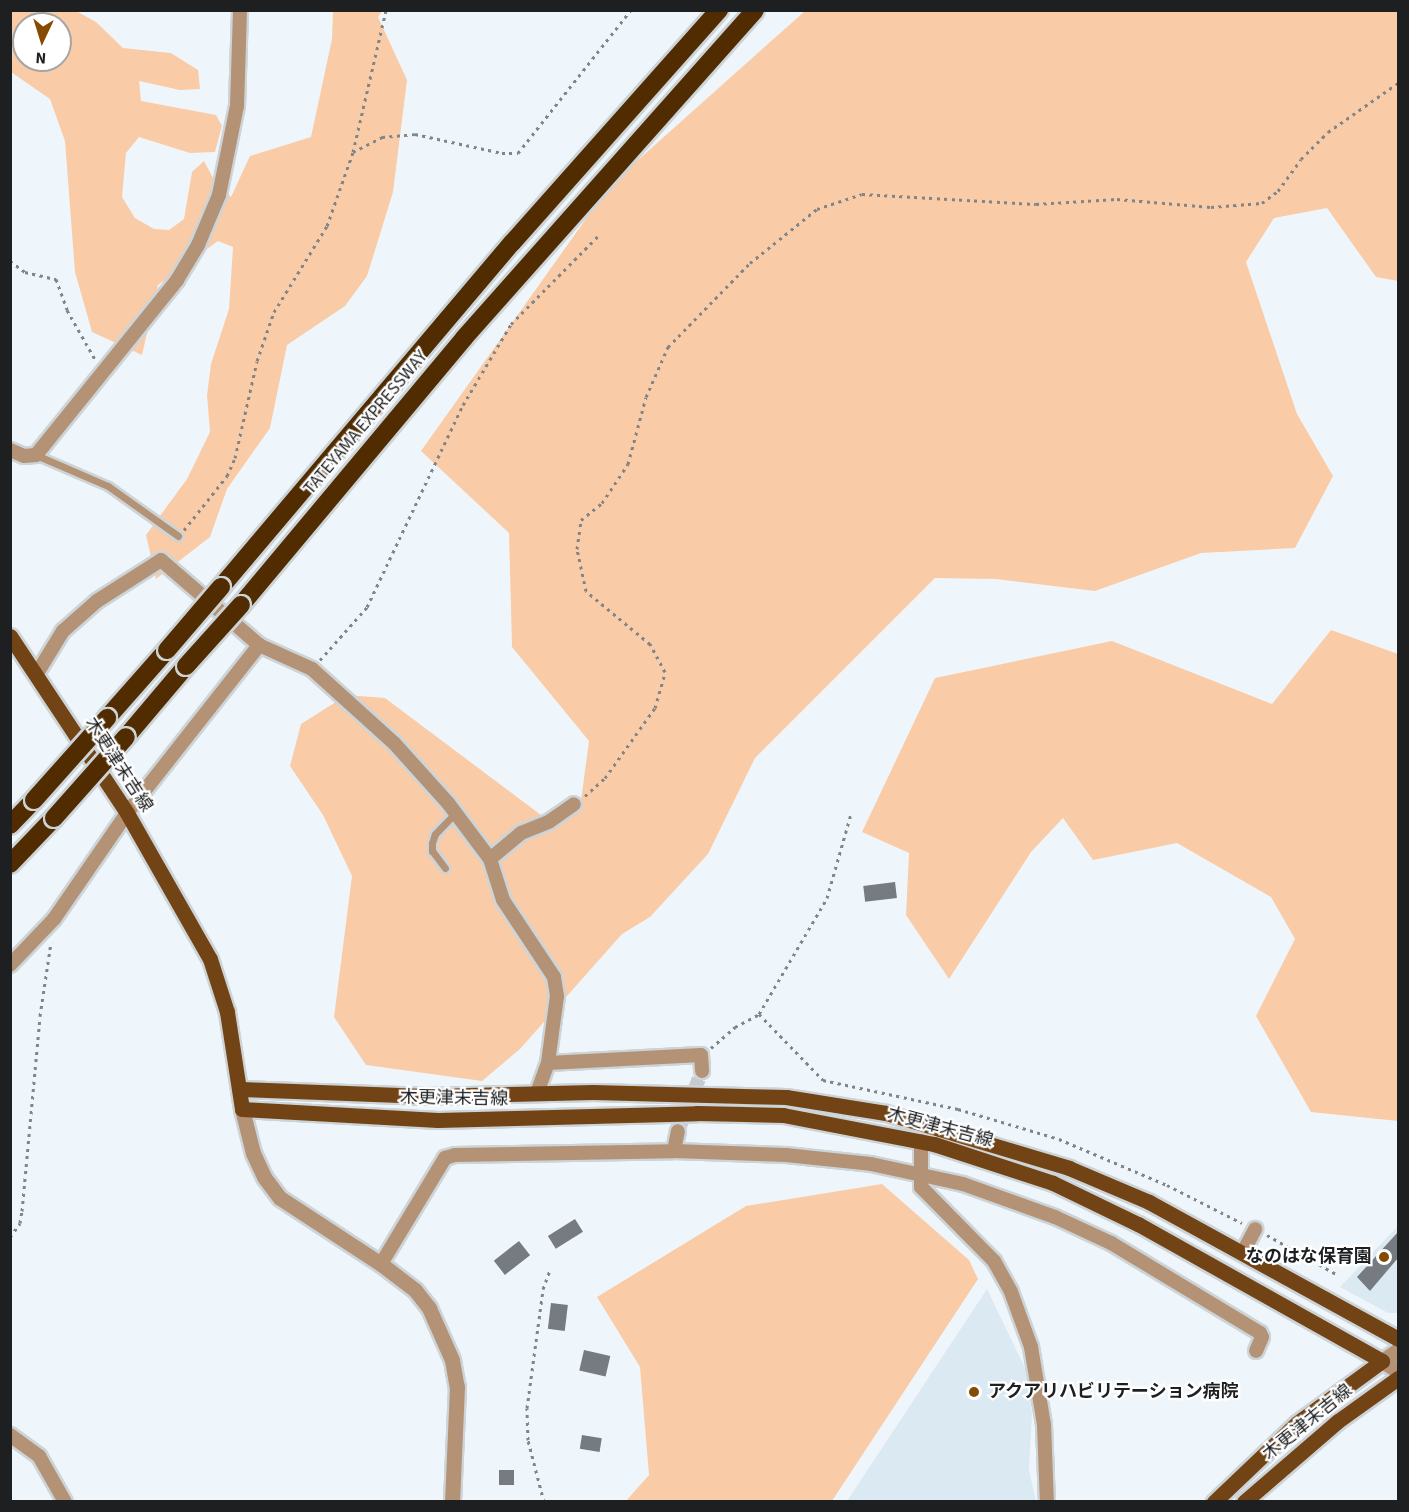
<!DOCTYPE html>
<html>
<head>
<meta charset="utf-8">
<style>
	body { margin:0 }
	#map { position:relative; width:1409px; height:1512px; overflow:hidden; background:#eff6fb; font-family:"Source Sans 3","Noto Sans JP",sans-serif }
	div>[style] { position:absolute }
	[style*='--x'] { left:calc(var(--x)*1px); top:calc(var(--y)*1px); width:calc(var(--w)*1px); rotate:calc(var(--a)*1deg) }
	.built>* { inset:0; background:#dbe9f3 }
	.green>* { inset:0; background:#f9cca7 }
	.building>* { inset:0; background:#757b80; transform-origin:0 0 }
	.minor-tunnel>* { height:14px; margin-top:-7px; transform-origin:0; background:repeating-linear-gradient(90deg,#c5cbcf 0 14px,transparent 0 21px) }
	.path>* { height:3px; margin-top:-1.5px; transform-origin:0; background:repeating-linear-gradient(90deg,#818588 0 3px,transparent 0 7.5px) }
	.roads { filter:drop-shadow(2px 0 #cdd4d8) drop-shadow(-2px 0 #cdd4d8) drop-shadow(0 2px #cdd4d8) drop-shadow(0 -2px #cdd4d8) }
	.service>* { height:7px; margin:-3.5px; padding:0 3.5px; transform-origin:3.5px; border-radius:3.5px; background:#b49275 }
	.minor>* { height:14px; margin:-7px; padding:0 7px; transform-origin:7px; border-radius:7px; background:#b49275 }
	.tertiary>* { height:15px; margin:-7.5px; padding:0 7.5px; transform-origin:7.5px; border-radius:7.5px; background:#b49275 }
	.primary>* { height:15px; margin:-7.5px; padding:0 7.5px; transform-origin:7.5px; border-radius:7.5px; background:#724314 }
	.motorway>* { height:18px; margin:-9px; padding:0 9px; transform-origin:9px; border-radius:9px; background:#522c01 }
	.bridges { filter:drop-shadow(2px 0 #cdd4d8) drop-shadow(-2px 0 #cdd4d8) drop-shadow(0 2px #cdd4d8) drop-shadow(0 -2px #cdd4d8) }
	.motorway-bridge>* { height:18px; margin:-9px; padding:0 9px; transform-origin:9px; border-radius:9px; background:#522c01 }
	.dots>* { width:16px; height:16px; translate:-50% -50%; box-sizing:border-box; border:3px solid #fff; border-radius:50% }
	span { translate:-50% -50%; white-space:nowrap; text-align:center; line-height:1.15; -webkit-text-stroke:4.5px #fff; paint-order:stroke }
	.street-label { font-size:18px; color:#1d1f21 }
	.poi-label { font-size:18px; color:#1d1f21; font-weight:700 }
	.right { translate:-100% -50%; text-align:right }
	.left { translate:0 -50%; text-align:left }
	.frame { position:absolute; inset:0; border:12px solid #1d1f21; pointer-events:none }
	.north { position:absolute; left:12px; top:12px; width:60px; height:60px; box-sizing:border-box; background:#fff; border:2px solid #a5a5a6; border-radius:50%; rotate:184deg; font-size:16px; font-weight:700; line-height:24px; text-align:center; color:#1d1f21 }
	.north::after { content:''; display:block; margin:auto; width:21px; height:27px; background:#864b03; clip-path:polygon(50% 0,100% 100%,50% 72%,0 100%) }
</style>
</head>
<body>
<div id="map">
	<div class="built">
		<div style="clip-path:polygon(1398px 1226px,1398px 1313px,1388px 1313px,1340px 1287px)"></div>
		<div style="clip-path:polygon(987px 1289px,1026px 1370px,1032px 1414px,1029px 1470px,1036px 1501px,847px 1501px)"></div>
	</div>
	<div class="green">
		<div style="clip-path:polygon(evenodd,11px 10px,76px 11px,96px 22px,123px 48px,171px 53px,198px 70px,200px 89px,180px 90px,139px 81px,141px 101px,216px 115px,222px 126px,215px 152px,190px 153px,139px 137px,126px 153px,122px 197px,135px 218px,154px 229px,169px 230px,184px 219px,192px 172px,204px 161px,213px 178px,231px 197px,250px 156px,311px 137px,332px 39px,333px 11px,382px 11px,378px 17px,407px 80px,393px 192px,367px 276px,345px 306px,287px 345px,270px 428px,227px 489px,210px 537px,156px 579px,146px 535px,187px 479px,210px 432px,207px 395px,211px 364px,229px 309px,233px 247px,218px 241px,158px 285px,142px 355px,92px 332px,75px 272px,65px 141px,50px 99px,11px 72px,11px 10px,24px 24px,60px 24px,60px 60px,24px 60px,24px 24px)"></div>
		<div style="clip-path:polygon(805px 11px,1398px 11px,1398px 281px,1376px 277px,1327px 208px,1274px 218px,1246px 262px,1297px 414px,1333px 476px,1295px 548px,1201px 553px,1095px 591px,996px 579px,935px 578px,755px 758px,708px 854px,650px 917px,622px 934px,520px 1049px,482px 1081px,366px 1065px,334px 1017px,352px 876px,323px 815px,290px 766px,301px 724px,347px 695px,385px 698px,545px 818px,580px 808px,589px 741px,512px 647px,509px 533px,421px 451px,610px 185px)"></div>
		<div style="clip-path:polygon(1331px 630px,1398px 654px,1398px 1121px,1311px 1112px,1256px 1016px,1295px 939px,1271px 897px,1177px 843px,1093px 860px,1063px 818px,1031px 852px,949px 979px,906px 915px,909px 853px,862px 832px,935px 678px,1112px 641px,1272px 704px)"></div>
		<div style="clip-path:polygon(882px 1184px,969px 1260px,978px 1279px,832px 1501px,626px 1501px,649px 1475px,640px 1367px,597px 1297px,746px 1206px)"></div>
	</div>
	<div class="building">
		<div style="left:895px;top:882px;width:16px;height:32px;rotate:83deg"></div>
		<div style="left:575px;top:1219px;width:15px;height:32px;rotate:58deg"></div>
		<div style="clip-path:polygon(1398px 1232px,1398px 1258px,1370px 1291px,1357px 1277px)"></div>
		<div style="left:519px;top:1241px;width:18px;height:32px;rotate:52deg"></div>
		<div style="left:551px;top:1303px;width:17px;height:26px;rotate:7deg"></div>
		<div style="left:584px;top:1350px;width:27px;height:21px;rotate:13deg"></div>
		<div style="left:582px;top:1435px;width:20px;height:14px;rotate:9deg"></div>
		<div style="left:499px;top:1470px;width:15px;height:15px"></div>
	</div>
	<div class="minor-tunnel">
		<div style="--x:678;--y:1131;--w:65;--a:-68.2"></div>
	</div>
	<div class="path">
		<div style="--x:353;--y:152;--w:33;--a:-27"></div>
		<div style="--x:382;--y:137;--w:33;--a:-5"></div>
		<div style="--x:415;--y:134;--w:89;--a:12.3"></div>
		<div style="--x:502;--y:153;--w:16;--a:0"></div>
		<div style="--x:518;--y:153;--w:182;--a:-51.7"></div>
		<div style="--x:10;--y:261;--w:19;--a:36"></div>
		<div style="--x:25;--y:272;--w:32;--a:13"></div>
		<div style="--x:56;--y:279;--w:33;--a:70"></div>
		<div style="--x:67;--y:310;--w:59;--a:60.4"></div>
		<div style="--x:184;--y:530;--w:69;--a:-51.5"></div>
		<div style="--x:227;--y:476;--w:20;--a:-66"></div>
		<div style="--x:235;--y:458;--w:99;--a:-77.2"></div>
		<div style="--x:257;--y:361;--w:52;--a:-70.9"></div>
		<div style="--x:274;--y:312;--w:101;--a:-58.4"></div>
		<div style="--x:327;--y:226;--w:78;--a:-70.6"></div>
		<div style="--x:353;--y:152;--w:146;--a:-76.9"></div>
		<div style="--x:320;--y:660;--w:71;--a:-48.4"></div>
		<div style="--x:367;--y:607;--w:224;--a:-64.6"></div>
		<div style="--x:463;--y:405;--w:94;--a:-59.3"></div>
		<div style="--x:511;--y:324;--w:125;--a:-45.3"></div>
		<div style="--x:585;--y:796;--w:27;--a:-42"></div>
		<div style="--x:605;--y:778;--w:86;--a:-54.5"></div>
		<div style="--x:655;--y:708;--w:37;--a:-74"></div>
		<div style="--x:665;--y:672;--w:32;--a:-118"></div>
		<div style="--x:650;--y:644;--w:83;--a:-140.4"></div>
		<div style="--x:586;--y:591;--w:43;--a:-102.1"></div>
		<div style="--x:577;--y:549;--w:29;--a:-82"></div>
		<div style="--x:581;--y:520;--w:27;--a:-39"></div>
		<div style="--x:602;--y:503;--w:47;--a:-56.3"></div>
		<div style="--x:628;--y:464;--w:69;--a:-75"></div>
		<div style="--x:646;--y:397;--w:55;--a:-66.3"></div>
		<div style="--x:668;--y:347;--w:117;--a:-45.7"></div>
		<div style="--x:750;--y:263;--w:86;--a:-38.9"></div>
		<div style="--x:817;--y:209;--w:47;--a:-18.4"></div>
		<div style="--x:862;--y:194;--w:174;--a:3.3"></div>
		<div style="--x:1036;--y:204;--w:81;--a:-3.5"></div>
		<div style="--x:1117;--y:199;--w:94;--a:4.9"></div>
		<div style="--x:1211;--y:207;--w:51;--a:-4.5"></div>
		<div style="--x:1262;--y:203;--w:20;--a:-37"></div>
		<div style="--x:1278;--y:191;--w:39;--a:-54"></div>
		<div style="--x:1301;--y:159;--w:38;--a:-45"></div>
		<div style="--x:1328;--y:132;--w:85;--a:-35"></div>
		<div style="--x:759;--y:1014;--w:134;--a:-59.6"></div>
		<div style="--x:827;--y:898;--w:87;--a:-74.1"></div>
		<div style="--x:711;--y:1048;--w:32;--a:-41"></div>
		<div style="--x:735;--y:1027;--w:27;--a:-28"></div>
		<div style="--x:759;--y:1014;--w:92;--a:45.9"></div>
		<div style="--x:823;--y:1080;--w:138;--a:12.1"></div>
		<div style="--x:958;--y:1109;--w:105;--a:16.5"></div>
		<div style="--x:1059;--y:1139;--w:117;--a:23.1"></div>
		<div style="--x:1167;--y:1185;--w:84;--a:26.9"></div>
		<div style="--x:1267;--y:1235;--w:79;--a:29.5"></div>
		<div style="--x:10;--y:1237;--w:17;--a:-54"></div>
		<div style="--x:20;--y:1223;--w:12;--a:-81"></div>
		<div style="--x:22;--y:1211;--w:196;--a:-84.7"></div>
		<div style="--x:40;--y:1016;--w:75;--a:-81.5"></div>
		<div style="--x:544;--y:1502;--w:64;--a:-104.5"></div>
		<div style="--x:528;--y:1440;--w:32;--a:-92"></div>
		<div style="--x:527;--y:1408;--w:120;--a:-82.3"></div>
		<div style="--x:543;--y:1289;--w:20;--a:-70"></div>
	</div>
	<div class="roads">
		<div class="service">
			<div style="--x:36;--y:455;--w:78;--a:23.3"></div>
			<div style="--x:108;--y:486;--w:86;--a:35.5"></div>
			<div style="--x:445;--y:868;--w:21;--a:-127"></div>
			<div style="--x:432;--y:851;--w:8;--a:-90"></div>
			<div style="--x:432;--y:843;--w:9;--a:-72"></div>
			<div style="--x:435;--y:834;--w:29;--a:-46"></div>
		</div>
		<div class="minor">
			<div style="--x:10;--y:450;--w:15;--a:23"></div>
			<div style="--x:24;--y:456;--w:12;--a:-5"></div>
			<div style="--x:36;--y:455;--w:225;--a:-51.1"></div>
			<div style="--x:177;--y:280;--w:41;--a:-59"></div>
			<div style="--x:198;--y:245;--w:54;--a:-67.2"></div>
			<div style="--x:219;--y:195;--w:91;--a:-78.6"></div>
			<div style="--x:237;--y:106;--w:96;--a:-88.2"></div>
			<div style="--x:36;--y:675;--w:52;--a:-58.5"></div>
			<div style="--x:63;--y:631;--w:45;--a:-41.4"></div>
			<div style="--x:97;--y:601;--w:76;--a:-32.6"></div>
			<div style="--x:161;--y:560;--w:130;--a:40.9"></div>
			<div style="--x:259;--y:645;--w:58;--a:24.4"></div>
			<div style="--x:312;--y:669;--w:110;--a:42.1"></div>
			<div style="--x:394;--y:743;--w:81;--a:48"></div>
			<div style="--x:448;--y:803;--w:70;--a:53.1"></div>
			<div style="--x:490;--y:859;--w:43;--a:72.4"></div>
			<div style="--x:503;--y:900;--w:92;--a:56.5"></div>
			<div style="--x:554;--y:977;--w:19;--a:81"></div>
			<div style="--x:557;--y:996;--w:68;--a:97.7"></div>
			<div style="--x:548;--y:1063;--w:153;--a:-3"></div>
			<div style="--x:701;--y:1055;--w:16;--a:86"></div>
			<div style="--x:490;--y:859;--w:40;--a:-40"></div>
			<div style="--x:521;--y:833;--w:31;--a:-22"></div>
			<div style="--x:550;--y:821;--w:29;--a:-35"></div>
			<div style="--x:10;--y:965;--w:64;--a:-46.3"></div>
			<div style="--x:54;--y:919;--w:129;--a:-55.4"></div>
			<div style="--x:127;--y:813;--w:214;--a:-51.8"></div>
			<div style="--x:537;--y:1093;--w:32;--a:-70"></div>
			<div style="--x:921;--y:1141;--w:46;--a:90"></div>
			<div style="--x:921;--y:1187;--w:104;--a:45.4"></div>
			<div style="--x:994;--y:1261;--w:35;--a:61"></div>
			<div style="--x:1011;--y:1292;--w:59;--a:70"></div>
			<div style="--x:1031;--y:1347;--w:79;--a:80.5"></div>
			<div style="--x:1044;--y:1425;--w:77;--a:87.8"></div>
			<div style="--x:674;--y:1151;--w:20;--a:-79"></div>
			<div style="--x:1243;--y:1252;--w:26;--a:-62"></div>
			<div style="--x:381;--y:1264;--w:124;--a:-58.9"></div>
			<div style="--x:445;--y:1158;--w:10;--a:-17"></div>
			<div style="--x:455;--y:1155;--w:219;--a:-1"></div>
			<div style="--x:674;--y:1151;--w:112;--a:2"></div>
			<div style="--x:786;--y:1155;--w:85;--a:6"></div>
			<div style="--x:871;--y:1164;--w:94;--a:12.3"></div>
			<div style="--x:963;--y:1184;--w:98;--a:19.7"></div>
			<div style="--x:1055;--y:1217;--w:62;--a:24.9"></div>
			<div style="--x:1111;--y:1243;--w:174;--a:31.1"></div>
			<div style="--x:1260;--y:1333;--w:4;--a:63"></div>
			<div style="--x:1262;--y:1337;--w:15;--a:113"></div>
			<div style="--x:10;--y:1435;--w:36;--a:36"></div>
			<div style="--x:39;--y:1456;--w:53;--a:60.5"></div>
		</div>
		<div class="tertiary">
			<div style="--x:242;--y:1109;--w:45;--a:76"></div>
			<div style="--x:253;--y:1153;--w:26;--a:65"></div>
			<div style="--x:264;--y:1177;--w:26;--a:53"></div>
			<div style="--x:280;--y:1198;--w:121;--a:33.2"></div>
			<div style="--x:381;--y:1264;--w:43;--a:37.4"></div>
			<div style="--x:415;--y:1290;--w:23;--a:52"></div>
			<div style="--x:429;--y:1308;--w:57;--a:66.1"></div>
			<div style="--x:452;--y:1360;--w:27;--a:80"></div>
			<div style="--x:457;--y:1387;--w:115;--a:92.5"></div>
			<div style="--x:1398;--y:1350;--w:19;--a:145"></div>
			<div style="--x:1382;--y:1361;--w:19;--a:32"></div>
		</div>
		<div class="primary">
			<div style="--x:10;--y:636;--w:212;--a:56.5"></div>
			<div style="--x:127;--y:813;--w:168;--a:60.4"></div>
			<div style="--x:210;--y:959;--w:56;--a:72.2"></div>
			<div style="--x:227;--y:1012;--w:98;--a:81.2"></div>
			<div style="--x:242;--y:1109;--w:196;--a:3.2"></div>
			<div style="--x:438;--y:1120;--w:259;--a:-1.5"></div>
			<div style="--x:697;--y:1113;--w:86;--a:1.3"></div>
			<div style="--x:783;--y:1115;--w:154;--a:10.9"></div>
			<div style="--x:934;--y:1144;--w:125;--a:18.1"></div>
			<div style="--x:1053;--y:1183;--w:94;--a:25.8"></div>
			<div style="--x:1138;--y:1224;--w:280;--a:29.3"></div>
			<div style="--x:1382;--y:1361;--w:105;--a:143.9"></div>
			<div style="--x:1297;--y:1423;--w:115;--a:136.4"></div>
			<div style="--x:241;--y:1089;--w:185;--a:2.2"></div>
			<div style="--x:426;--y:1096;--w:167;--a:-1.4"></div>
			<div style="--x:593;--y:1092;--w:193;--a:1.5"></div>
			<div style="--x:786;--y:1097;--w:101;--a:9.1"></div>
			<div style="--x:886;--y:1113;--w:191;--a:16.7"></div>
			<div style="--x:1069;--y:1168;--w:87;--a:23"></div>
			<div style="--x:1149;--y:1202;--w:284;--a:28.8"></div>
			<div style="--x:1244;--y:1502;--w:124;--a:-40.8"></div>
			<div style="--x:1338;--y:1421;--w:74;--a:-35.6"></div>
		</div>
		<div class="motorway">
			<div style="--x:221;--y:587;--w:451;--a:-49.8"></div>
			<div style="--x:512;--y:243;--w:312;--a:-48.4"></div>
			<div style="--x:241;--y:605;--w:348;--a:-50.1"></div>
			<div style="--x:464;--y:338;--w:438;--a:-48.4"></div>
			<div style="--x:107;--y:718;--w:91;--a:-48.6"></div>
			<div style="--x:126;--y:737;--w:93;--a:-49.8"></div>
			<div style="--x:10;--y:825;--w:35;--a:-46"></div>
			<div style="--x:10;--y:864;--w:64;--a:-46.3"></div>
		</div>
	</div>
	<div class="bridges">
		<div class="motorway-bridge">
			<div style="--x:167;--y:650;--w:83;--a:-49.4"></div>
			<div style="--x:186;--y:666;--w:82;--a:-48"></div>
			<div style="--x:34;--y:800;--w:110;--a:-48.3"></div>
			<div style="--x:54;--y:818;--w:108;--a:-48.4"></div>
		</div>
	</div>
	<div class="dots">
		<div style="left:1384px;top:1257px;background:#864b03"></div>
		<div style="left:974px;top:1392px;background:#864b03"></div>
	</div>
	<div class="street-label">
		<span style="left:366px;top:423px;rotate:-50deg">TATEYAMA EXPRESSWAY</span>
		<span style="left:118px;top:765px;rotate:57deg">木更津末吉線</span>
		<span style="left:454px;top:1099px;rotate:1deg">木更津末吉線</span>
		<span style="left:940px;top:1128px;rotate:15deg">木更津末吉線</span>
		<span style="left:1308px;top:1423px;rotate:-39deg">木更津末吉線</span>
	</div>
	<div class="poi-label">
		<span class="right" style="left:1372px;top:1257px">なのはな保育園</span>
		<span class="left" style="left:988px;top:1392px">アクアリハビリテーション病院</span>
	</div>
	<div class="frame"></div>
	<div class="north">N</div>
</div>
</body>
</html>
